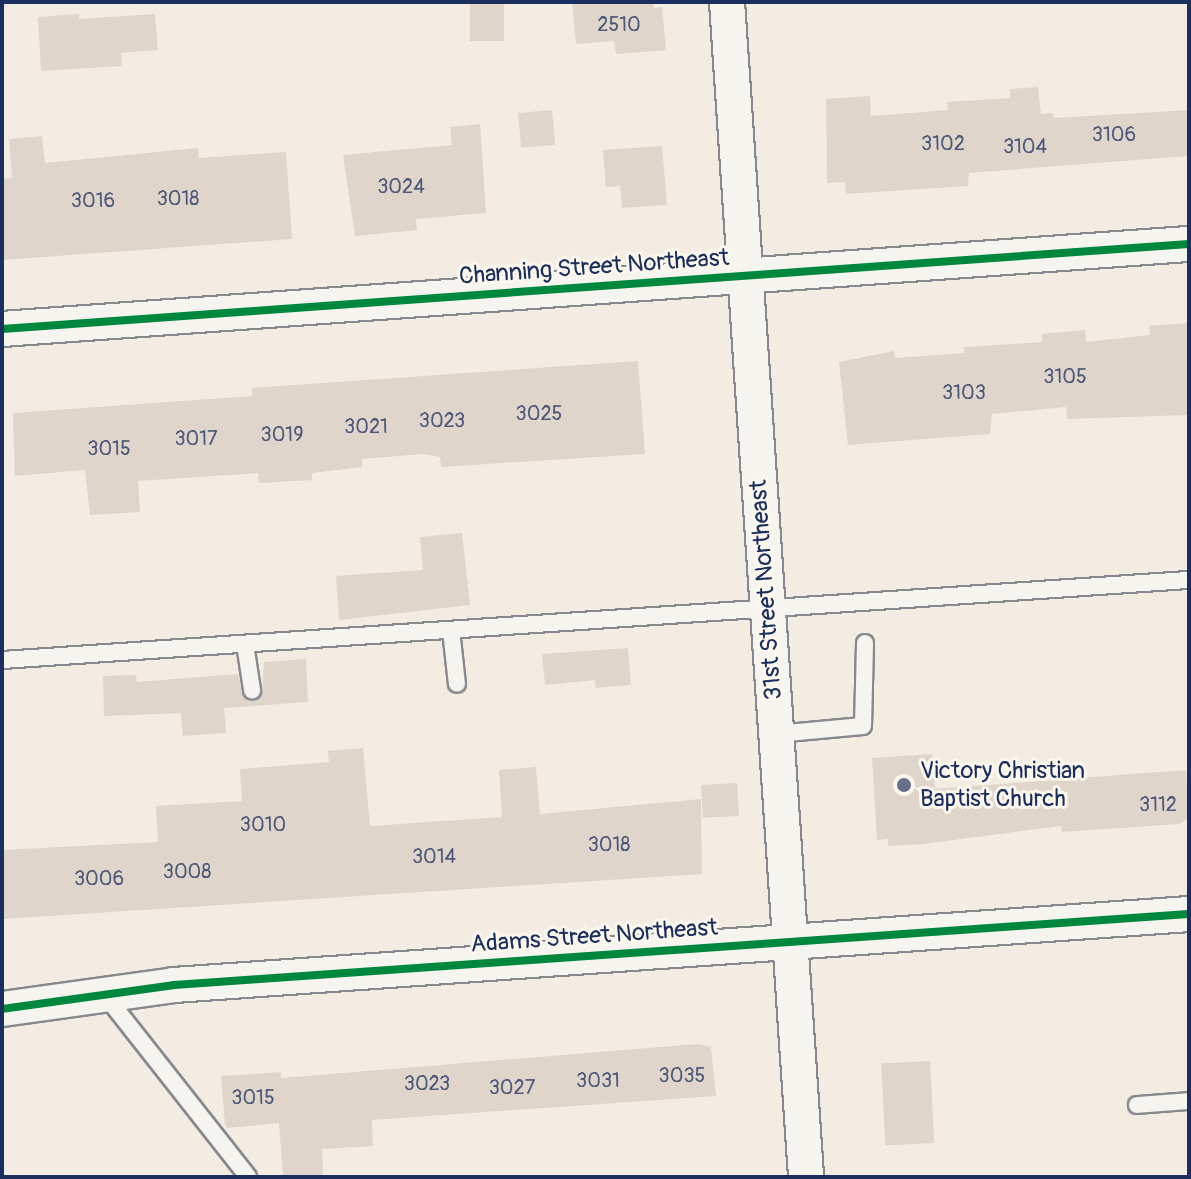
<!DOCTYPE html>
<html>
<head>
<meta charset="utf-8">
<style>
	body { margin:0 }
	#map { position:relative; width:1191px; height:1179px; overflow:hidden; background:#f3ece3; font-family:Pangolin,sans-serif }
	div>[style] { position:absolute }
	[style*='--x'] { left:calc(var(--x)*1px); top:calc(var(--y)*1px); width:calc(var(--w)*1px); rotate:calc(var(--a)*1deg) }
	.building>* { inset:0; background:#e0d5cb; transform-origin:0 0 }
	.roads { filter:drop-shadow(2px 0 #88898e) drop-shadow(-2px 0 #88898e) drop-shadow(0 2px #88898e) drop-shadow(0 -2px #88898e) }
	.lane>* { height:16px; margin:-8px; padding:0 8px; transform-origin:8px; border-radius:8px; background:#f6f4ef }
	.street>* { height:34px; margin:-17px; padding:0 17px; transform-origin:17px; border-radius:17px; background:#f6f4ef }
	.cycleway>* { height:8px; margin:-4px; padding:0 4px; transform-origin:4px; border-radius:4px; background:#00873e }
	.dots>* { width:22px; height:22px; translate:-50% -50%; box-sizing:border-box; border:4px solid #fbf7ec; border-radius:50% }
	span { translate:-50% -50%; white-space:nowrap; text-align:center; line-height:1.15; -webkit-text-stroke:6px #fbf7ec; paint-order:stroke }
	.number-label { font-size:20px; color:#4d597a }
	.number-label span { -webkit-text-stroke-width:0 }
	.street-label { font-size:24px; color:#1b2f5e }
	.poi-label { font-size:24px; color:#1b2f5e }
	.left { translate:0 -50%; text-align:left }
	.frame { position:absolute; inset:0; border:4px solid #1b2f5e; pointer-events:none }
</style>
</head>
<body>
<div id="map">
	<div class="building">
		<div style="left:470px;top:2px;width:34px;height:39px"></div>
		<div style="clip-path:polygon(572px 2px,653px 2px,654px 8px,662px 7px,666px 50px,616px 54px,614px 41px,576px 44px)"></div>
		<div style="clip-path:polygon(79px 14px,79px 19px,155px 14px,158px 50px,121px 53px,122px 66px,41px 71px,38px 17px)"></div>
		<div style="clip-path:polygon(1038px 87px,1041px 114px,1053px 113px,1054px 118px,1189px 110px,1189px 156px,969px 173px,968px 186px,846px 194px,845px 182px,827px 183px,826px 99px,870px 96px,871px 116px,948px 110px,947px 102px,1010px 98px,1010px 89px)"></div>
		<div style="left:552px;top:110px;width:35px;height:34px;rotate:85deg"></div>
		<div style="clip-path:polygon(480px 124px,486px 213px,416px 219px,417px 230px,355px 236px,343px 155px,452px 145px,450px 127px)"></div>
		<div style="clip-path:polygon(42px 136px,45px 163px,198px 148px,199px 158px,286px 152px,292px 239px,2px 260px,2px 179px,12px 178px,9px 139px)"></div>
		<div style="clip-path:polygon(662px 146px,667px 205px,622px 208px,620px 186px,606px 187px,603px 150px)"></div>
		<div style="clip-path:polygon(1189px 323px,1189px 415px,1067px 419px,1066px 407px,992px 414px,990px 434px,848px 445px,839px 362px,894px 351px,895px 358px,964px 353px,964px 347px,1042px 342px,1042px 334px,1085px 330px,1086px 342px,1150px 335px,1149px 326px)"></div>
		<div style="clip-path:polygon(638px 361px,645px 454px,441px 467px,440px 457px,423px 454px,362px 459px,362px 467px,312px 473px,312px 480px,259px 483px,258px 473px,138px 481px,140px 512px,90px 515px,85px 470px,15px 476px,13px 413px,252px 396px,252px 388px)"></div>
		<div style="clip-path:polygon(462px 533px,470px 605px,339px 620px,336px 576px,423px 570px,420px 537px)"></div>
		<div style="clip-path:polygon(628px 648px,631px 685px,596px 688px,595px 680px,545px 685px,542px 654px)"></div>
		<div style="clip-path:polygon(306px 659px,308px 702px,224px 708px,226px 733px,183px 736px,181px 713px,104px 716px,103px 676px,136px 675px,137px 682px,238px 674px,243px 696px,253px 701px,262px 693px,264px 662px)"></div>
		<div style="clip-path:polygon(363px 748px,370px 826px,502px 817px,499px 770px,536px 767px,540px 814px,701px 799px,702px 874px,2px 919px,2px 850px,158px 842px,156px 806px,242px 801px,240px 769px,329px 762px,328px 751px)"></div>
		<div style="clip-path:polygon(932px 754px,935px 789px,1186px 770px,1189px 818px,1180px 824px,1062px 832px,1061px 826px,923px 844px,888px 846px,888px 839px,877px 840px,872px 758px)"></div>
		<div style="left:737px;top:783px;width:33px;height:36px;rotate:87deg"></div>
		<div style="clip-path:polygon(697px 1044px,711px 1047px,716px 1096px,372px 1120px,373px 1146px,322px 1149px,323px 1177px,283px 1177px,279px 1123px,227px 1128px,225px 1124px,221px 1076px,281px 1072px,281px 1078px)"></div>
		<div style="left:930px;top:1061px;width:82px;height:49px;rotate:87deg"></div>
	</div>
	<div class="roads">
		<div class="lane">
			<div style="--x:451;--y:630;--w:54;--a:83.7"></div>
			<div style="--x:245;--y:644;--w:47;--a:81.3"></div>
			<div style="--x:2;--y:660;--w:1190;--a:-3.86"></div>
			<div style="--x:776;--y:734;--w:87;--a:-5.3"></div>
			<div style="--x:863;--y:726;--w:83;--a:-88.6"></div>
			<div style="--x:105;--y:995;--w:231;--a:51.8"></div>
			<div style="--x:1137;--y:1105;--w:52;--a:-4.4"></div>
		</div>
		<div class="street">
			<div style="--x:727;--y:2;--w:1178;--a:86.15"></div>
			<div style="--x:2;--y:329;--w:1190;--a:-4.1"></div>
			<div style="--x:2;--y:1009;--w:174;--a:-7.9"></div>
			<div style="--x:174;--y:985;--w:1017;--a:-4"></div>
		</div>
	</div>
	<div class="cycleway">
		<div style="--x:2;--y:329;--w:1190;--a:-4.1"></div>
		<div style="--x:2;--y:1009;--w:174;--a:-7.9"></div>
		<div style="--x:174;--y:985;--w:1017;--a:-4"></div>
	</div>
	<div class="dots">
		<div style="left:904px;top:785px;background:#67718d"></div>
	</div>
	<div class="number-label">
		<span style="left:619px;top:24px">2510</span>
		<span style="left:1114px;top:134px">3106</span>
		<span style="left:943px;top:143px">3102</span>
		<span style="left:1025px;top:146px">3104</span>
		<span style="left:401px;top:186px">3024</span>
		<span style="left:178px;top:198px">3018</span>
		<span style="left:93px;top:200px">3016</span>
		<span style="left:1065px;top:376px">3105</span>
		<span style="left:964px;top:392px">3103</span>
		<span style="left:539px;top:413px">3025</span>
		<span style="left:442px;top:420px">3023</span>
		<span style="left:366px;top:426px">3021</span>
		<span style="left:282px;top:434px">3019</span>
		<span style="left:196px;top:438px">3017</span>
		<span style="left:109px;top:448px">3015</span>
		<span style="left:1158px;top:804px">3112</span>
		<span style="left:263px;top:824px">3010</span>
		<span style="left:609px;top:844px">3018</span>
		<span style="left:434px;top:856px">3014</span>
		<span style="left:187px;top:871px">3008</span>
		<span style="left:99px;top:878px">3006</span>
		<span style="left:682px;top:1075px">3035</span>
		<span style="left:598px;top:1080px">3031</span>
		<span style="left:427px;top:1083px">3023</span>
		<span style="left:512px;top:1087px">3027</span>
		<span style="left:253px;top:1097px">3015</span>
	</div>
	<div class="street-label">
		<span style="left:594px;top:267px;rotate:-4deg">Channing Street Northeast</span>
		<span style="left:766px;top:590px;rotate:-94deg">31st Street Northeast</span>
		<span style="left:594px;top:936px;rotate:-4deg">Adams Street Northeast</span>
	</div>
	<div class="poi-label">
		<span class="left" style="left:920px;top:785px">Victory Christian<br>Baptist Church</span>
	</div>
	<div class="frame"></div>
</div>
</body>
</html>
